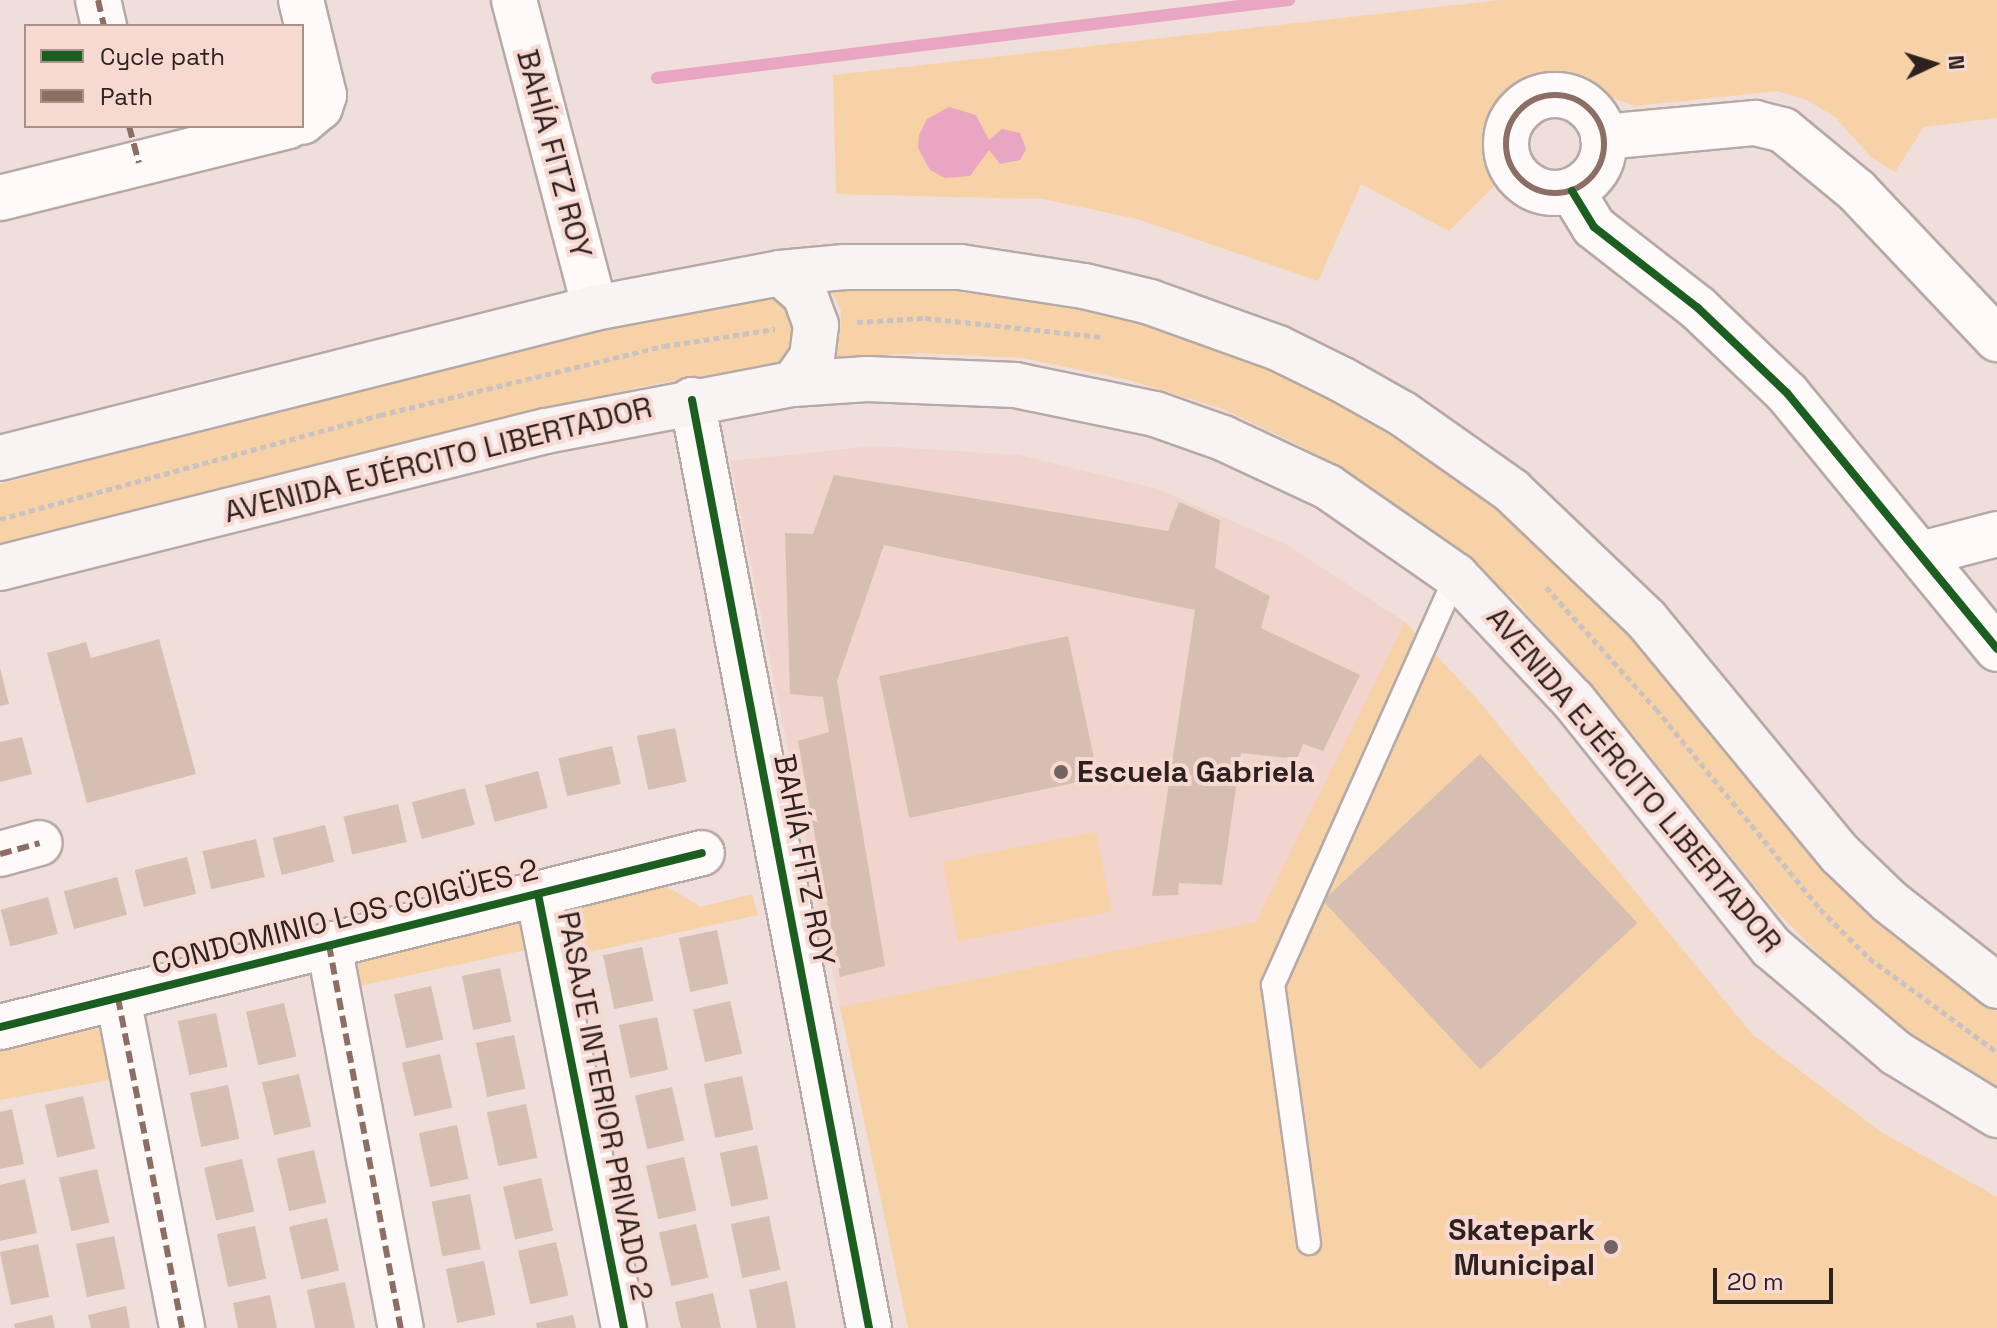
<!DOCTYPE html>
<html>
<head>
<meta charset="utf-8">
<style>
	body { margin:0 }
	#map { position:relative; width:1997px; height:1328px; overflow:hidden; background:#efdeda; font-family:"Space Grotesk",sans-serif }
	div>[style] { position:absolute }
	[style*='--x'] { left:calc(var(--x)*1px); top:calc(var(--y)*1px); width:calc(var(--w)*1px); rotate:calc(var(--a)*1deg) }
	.built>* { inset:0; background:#f0d4cd }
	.green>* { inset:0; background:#f7d2a6; transform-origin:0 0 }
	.water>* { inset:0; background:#e8a6c2 }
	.stream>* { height:12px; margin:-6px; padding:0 6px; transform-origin:6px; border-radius:6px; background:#e8a6c2 }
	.building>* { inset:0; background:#d6bfb2; transform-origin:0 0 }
	.path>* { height:5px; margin-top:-2.5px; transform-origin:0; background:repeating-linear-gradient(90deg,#c8c2c2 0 6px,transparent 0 10px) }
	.roads { filter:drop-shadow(2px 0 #b6a9a6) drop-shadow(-2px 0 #b6a9a6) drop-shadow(0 2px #b6a9a6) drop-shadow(0 -2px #b6a9a6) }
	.lane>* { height:22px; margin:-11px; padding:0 11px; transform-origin:11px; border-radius:11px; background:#fdfaf9 }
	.street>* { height:44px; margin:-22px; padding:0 22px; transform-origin:22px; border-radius:22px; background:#fdfaf9 }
	.street>.ring { margin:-22px; padding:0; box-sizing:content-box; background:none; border:44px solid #fdfaf9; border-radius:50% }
	.secondary>* { height:44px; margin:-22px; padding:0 22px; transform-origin:22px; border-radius:22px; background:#f9f4f4 }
	.quiet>* { height:6px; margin-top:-3px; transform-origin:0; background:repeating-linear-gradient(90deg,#8d6e63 0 12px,transparent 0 18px) }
	.quiet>.ring { margin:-3px; padding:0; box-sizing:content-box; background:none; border:6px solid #8d6e63; border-radius:50% }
	.cycleway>* { height:8px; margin:-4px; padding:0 4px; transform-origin:4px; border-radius:4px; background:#1b5e20 }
	.dots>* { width:22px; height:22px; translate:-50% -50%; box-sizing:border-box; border:4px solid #f7d9d2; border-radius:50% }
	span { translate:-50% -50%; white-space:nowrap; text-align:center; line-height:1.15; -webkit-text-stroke:8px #f7d9d2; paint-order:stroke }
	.street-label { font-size:30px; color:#2d221f }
	.poi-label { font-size:30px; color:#2d221f; font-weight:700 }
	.left { translate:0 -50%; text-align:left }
	.right { translate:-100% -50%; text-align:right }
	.legend { position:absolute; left:24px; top:24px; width:280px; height:104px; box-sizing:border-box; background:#f7d9d2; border:2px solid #a6908a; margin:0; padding:10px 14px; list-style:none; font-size:24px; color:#2d221f }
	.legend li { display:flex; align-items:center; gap:16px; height:40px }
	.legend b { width:40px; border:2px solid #a6908a }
	.north { position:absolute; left:1893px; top:24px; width:80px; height:80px; -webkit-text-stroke:6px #f7d9d2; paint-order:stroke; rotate:86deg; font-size:22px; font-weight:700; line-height:32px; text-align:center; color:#2d221f }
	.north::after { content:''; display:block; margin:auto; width:28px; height:36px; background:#2d221f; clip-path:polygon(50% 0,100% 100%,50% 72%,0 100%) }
	.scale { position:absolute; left:1713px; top:1268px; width:120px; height:36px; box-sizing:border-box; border:4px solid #2d221f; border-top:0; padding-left:10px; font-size:24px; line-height:28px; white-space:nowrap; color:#2d221f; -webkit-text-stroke:6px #f7d9d2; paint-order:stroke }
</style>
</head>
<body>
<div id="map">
	<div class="built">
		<div style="clip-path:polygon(875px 446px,1019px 455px,1158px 489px,1287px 545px,1405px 622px,1256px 922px,840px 1007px,730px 461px)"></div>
	</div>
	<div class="green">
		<div style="clip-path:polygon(1501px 0,1997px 0,1997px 118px,1924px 127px,1895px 172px,1871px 157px,1835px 117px,1807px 100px,1777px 91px,1635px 106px,1609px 97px,1587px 80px,1553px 78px,1527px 92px,1505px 116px,1497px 150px,1499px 181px,1449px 231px,1361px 184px,1318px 281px,1137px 219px,1043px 199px,836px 194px,833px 75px)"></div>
		<div style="clip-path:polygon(905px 281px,1111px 309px,1319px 384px,1522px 516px,1978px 999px,1997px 1011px,1997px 1090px,1922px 1048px,1864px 1001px,1766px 900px,1609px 705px,1513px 598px,1414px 517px,1301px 446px,1223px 409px,1129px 380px,1022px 358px,920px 353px,829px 358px,840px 336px,841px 311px,827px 282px)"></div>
		<div style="clip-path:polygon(791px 292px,806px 315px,795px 361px,639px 387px,0 548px,0 484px,564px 335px)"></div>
		<div style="clip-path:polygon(1405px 622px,1478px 700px,1752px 1034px,1881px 1132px,1997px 1197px,1997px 1328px,908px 1328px,840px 1007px,1256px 922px)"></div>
		<div style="left:1096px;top:832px;width:81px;height:156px;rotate:79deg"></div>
		<div style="clip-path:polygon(659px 882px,701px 907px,752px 894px,758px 915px,571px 956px,566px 925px,573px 903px)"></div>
		<div style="clip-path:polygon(516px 918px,529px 926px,535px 948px,359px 986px,356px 962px,363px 953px)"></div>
		<div style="clip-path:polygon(96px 1026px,105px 1043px,110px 1080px,0 1100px,0 1051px)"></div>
	</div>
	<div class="water">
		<div style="clip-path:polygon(949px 107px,976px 115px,989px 140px,1002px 129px,1020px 133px,1026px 149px,1020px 160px,1000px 164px,989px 150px,970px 176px,945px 178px,930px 170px,918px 148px,919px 135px,927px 119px)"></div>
	</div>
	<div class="stream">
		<div style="--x:657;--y:78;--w:637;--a:-7.04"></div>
	</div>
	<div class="building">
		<div style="clip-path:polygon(834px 475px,1168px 531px,1179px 502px,1220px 520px,1215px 568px,1270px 596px,1261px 628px,1360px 675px,1323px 751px,1303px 744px,1297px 759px,1241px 753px,1222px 885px,1179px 883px,1178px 895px,1152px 896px,1195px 610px,884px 545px,837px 681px,885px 966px,840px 977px,798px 741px,829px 732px,823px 697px,790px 694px,785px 533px,813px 534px)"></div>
		<div style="left:1068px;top:636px;width:145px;height:193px;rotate:78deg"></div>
		<div style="clip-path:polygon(159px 639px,196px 774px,87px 803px,47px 653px,86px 642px,91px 658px)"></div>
		<div style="clip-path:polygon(0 668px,9px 704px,0 706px)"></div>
		<div style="left:675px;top:728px;width:55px;height:39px;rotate:78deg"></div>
		<div style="clip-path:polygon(22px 737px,32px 774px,0 782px,0 742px)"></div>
		<div style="left:612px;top:746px;width:39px;height:55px;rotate:77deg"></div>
		<div style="left:1480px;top:754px;width:231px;height:215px;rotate:47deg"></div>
		<div style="left:538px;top:771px;width:38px;height:55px;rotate:75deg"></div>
		<div style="left:465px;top:788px;width:38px;height:55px;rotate:75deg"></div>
		<div style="left:398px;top:804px;width:39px;height:56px;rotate:77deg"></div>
		<div style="left:325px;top:825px;width:38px;height:54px;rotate:76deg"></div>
		<div style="left:256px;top:839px;width:39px;height:55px;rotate:77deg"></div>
		<div style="left:187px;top:857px;width:38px;height:54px;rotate:76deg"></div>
		<div style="left:117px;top:877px;width:39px;height:55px;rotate:75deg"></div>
		<div style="left:48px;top:897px;width:38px;height:49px;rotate:75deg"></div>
		<div style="left:717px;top:930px;width:55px;height:39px;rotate:78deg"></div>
		<div style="left:642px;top:947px;width:55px;height:40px;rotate:78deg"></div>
		<div style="left:500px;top:968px;width:55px;height:39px;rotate:78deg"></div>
		<div style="left:431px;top:986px;width:55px;height:38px;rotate:77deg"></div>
		<div style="left:730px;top:1001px;width:54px;height:38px;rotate:77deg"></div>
		<div style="left:284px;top:1003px;width:55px;height:39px;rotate:77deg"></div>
		<div style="left:216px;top:1013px;width:55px;height:39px;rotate:78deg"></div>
		<div style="left:657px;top:1017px;width:54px;height:39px;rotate:78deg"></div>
		<div style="left:514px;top:1035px;width:55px;height:39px;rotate:78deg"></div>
		<div style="left:440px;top:1054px;width:55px;height:39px;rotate:77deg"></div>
		<div style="left:299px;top:1074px;width:54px;height:38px;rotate:77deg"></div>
		<div style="left:742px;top:1076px;width:55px;height:39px;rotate:78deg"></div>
		<div style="left:228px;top:1085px;width:55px;height:39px;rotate:78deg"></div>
		<div style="left:672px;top:1087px;width:55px;height:38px;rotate:77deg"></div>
		<div style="left:83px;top:1096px;width:54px;height:39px;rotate:77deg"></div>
		<div style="left:526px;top:1104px;width:55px;height:40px;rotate:78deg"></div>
		<div style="clip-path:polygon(12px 1109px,24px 1164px,0 1169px,0 1112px)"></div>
		<div style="left:457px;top:1125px;width:55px;height:39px;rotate:78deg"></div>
		<div style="left:757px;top:1145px;width:55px;height:38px;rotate:78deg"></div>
		<div style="left:314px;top:1150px;width:54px;height:38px;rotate:77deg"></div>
		<div style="left:684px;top:1157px;width:55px;height:39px;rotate:77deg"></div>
		<div style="left:242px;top:1159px;width:54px;height:39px;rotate:77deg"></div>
		<div style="left:97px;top:1169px;width:55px;height:39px;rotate:77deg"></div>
		<div style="left:541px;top:1178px;width:54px;height:39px;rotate:77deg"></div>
		<div style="clip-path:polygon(25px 1179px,37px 1233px,0 1241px,0 1185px)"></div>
		<div style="left:470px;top:1194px;width:56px;height:39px;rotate:79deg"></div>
		<div style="left:769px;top:1216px;width:55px;height:39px;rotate:78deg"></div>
		<div style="left:327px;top:1218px;width:54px;height:39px;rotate:77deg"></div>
		<div style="left:696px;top:1224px;width:55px;height:38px;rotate:77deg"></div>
		<div style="left:255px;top:1226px;width:54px;height:39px;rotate:78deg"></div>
		<div style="left:114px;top:1236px;width:54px;height:39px;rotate:78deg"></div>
		<div style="left:556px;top:1242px;width:55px;height:39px;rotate:77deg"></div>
		<div style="left:38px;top:1244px;width:54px;height:39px;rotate:78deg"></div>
		<div style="left:484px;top:1261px;width:55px;height:39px;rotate:78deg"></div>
		<div style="clip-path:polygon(787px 1281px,796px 1328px,757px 1328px,749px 1290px)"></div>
		<div style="clip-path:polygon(345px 1282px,355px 1328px,315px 1328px,307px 1290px)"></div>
		<div style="clip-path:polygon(713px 1293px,721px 1328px,681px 1328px,675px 1302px)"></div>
		<div style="clip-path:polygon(270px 1295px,277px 1328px,238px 1328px,233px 1303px)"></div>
		<div style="clip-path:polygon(126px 1306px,130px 1328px,91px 1328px,88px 1315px)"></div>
		<div style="clip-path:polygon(52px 1315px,55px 1328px,15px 1328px,14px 1324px)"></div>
		<div style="clip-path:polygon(573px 1315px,576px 1328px,537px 1328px,536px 1323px)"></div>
	</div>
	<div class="path">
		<div style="--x:857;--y:322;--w:68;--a:-3.4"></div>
		<div style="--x:925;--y:318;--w:178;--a:6.1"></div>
		<div style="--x:0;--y:519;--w:394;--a:-15.3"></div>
		<div style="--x:380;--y:415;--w:292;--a:-13.7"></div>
		<div style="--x:664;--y:346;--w:112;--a:-8.7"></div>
		<div style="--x:1546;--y:587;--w:164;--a:48"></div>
		<div style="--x:1656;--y:709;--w:259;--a:50.6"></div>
		<div style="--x:1820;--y:909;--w:69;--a:45"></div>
		<div style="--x:1869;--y:958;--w:159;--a:36.3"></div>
	</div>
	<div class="roads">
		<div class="lane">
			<div style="--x:1309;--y:1243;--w:260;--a:-97.9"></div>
			<div style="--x:1273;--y:985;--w:448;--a:-65.9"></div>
		</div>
		<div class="street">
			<div style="--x:98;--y:0;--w:27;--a:77"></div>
			<div style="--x:301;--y:0;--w:98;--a:76.4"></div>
			<div style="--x:324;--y:95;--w:13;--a:108"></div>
			<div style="--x:320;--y:107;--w:23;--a:140"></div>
			<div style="--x:514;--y:0;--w:318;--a:75.3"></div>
			<div class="ring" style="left:1506px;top:95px;width:54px;height:54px"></div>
			<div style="--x:1603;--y:137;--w:153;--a:-5.3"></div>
			<div style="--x:1755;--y:123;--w:29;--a:14"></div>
			<div style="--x:1783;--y:130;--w:96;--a:39.5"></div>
			<div style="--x:1857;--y:191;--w:204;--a:46.6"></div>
			<div style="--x:1572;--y:191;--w:42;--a:58.6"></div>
			<div style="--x:1594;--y:227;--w:132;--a:37.9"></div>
			<div style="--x:1698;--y:308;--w:123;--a:43.7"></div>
			<div style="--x:1787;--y:393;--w:331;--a:50.6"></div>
			<div style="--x:0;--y:198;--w:297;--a:-14"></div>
			<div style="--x:692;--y:400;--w:945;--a:79.2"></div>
			<div style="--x:1921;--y:554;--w:79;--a:-14.7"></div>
			<div style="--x:0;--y:854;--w:41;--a:-15.4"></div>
			<div style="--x:538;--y:894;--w:442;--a:78.8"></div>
			<div style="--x:329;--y:945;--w:390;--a:79.4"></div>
			<div style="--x:118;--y:998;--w:336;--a:79"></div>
			<div style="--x:0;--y:1027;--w:723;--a:-13.92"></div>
		</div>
		<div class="secondary">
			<div style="--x:780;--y:273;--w:33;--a:41"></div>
			<div style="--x:805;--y:295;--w:32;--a:70"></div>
			<div style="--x:816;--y:325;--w:32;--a:97"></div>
			<div style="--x:812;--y:357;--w:33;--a:125"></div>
			<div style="--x:0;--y:458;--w:614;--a:-14.15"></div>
			<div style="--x:595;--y:308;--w:188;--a:-10.7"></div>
			<div style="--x:780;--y:273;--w:65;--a:-5.3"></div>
			<div style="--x:845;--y:267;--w:115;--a:0"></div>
			<div style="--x:960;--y:267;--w:125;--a:8.7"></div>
			<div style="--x:1084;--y:286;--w:68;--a:13.6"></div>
			<div style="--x:1150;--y:302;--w:136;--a:19.8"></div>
			<div style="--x:1278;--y:348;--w:70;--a:26.2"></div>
			<div style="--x:1341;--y:379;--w:71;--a:29.4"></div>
			<div style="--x:1403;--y:414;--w:133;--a:35.2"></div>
			<div style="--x:1512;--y:491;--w:185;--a:43.7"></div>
			<div style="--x:1646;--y:619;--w:305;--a:50.5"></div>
			<div style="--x:1840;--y:854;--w:69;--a:43.8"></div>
			<div style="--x:1890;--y:902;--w:136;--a:38.1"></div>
			<div style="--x:0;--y:568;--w:563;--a:-14.09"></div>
			<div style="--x:546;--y:431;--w:251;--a:-10.8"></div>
			<div style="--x:793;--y:384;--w:74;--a:-3.9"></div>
			<div style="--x:867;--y:379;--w:148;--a:2.3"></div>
			<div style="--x:1015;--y:385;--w:143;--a:11.7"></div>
			<div style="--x:1155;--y:414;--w:72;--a:19.4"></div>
			<div style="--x:1223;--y:438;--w:116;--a:25"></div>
			<div style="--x:1328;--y:487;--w:156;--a:34.8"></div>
			<div style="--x:1456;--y:576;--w:170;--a:46.7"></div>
			<div style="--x:1573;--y:700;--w:317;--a:51.3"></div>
			<div style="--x:1771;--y:947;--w:164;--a:40.3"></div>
			<div style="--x:1896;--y:1053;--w:119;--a:31.5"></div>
		</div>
	</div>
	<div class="quiet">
		<div style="--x:98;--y:0;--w:27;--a:77"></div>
		<div class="ring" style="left:1506px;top:95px;width:92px;height:92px"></div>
		<div style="--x:129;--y:126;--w:38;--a:75"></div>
		<div style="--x:0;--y:854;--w:41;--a:-15.4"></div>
		<div style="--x:329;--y:945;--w:390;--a:79.4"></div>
		<div style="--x:118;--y:998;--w:336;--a:79"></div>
	</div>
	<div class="cycleway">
		<div style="--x:1572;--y:191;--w:42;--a:58.6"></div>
		<div style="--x:1594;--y:227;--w:132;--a:37.9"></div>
		<div style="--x:1698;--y:308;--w:123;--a:43.7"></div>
		<div style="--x:1787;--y:393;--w:331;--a:50.6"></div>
		<div style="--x:692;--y:400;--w:945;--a:79.2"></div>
		<div style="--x:538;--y:894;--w:442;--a:78.8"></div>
		<div style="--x:0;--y:1027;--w:723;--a:-13.92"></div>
	</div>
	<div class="dots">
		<div style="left:1061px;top:772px;background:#716460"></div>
		<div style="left:1611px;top:1247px;background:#716460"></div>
	</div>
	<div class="street-label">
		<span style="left:554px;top:154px;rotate:75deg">BAHÍA FITZ ROY</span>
		<span style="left:438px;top:460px;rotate:-14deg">AVENIDA EJÉRCITO LIBERTADOR</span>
		<span style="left:1634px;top:780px;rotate:50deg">AVENIDA EJÉRCITO LIBERTADOR</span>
		<span style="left:804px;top:860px;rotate:79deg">BAHÍA FITZ ROY</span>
		<span style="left:345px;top:917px;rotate:-14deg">CONDOMINIO LOS COIGÜES 2</span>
		<span style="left:605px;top:1106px;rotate:79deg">PASAJE INTERIOR PRIVADO 2</span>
	</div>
	<div class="poi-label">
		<span class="left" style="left:1077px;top:772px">Escuela Gabriela</span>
		<span class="right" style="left:1595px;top:1247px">Skatepark<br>Municipal</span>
	</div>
	<ul class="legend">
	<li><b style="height:10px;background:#1b5e20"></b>Cycle path</li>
	<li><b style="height:10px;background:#8d6e63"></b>Path</li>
	</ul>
	<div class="north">N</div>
	<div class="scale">20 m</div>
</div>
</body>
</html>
